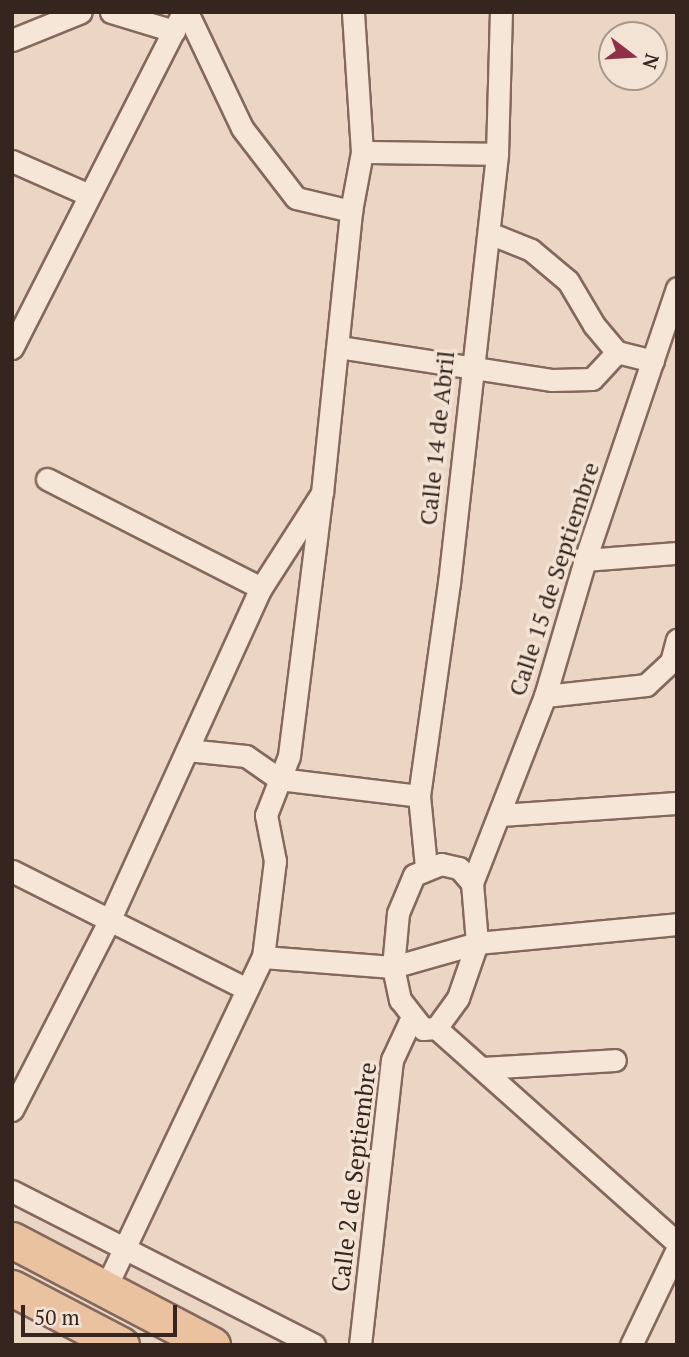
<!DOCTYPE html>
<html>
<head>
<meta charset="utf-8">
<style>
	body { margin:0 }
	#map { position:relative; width:689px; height:1357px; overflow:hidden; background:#ebd6c5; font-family:"PT Serif",serif }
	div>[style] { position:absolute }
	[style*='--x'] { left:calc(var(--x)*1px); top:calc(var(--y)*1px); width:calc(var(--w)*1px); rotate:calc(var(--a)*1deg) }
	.roads { filter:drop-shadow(2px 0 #84685d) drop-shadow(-2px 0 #84685d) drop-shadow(0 2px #84685d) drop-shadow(0 -2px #84685d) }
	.minor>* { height:21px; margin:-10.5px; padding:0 10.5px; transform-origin:10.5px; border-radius:10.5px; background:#f6e6d8 }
	.primary>* { height:35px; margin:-17.5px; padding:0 17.5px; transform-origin:17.5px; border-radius:17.5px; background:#ebc2a0 }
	span { translate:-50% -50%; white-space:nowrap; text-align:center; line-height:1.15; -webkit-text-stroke:7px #f3e3d4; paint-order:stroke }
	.street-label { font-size:24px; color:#36251f }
	.frame { position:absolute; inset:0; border:14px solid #36251f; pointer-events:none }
	.north { position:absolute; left:598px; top:21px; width:70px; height:70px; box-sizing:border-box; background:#f3e3d4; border:2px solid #a7978c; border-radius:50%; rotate:107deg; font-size:19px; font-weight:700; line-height:28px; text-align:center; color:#36251f }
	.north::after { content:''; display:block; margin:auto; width:24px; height:32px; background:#8e3148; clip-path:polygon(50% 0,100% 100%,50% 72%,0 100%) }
	.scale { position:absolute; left:21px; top:1305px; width:156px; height:32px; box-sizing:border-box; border:4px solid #36251f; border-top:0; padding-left:9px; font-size:21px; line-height:24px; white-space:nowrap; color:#36251f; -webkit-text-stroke:5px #f3e3d4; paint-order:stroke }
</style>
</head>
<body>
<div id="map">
	<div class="roads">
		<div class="minor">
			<div style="--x:111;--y:12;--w:66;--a:16.8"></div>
			<div style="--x:187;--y:12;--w:128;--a:64.6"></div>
			<div style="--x:242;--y:128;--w:88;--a:52.4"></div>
			<div style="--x:296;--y:198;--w:57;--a:13.3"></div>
			<div style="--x:12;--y:40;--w:74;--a:-22.1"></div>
			<div style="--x:362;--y:152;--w:135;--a:0.8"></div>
			<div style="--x:12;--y:161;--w:84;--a:23.8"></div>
			<div style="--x:489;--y:233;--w:45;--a:22"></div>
			<div style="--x:531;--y:250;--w:48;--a:40"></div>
			<div style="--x:568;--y:281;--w:51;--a:59.4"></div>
			<div style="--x:594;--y:325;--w:35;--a:50"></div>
			<div style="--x:617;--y:352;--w:37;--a:14"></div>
			<div style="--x:339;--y:347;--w:216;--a:8.8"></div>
			<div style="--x:552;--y:380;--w:40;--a:-1.4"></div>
			<div style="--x:592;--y:379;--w:37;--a:-47"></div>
			<div style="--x:12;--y:348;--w:377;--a:-63"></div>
			<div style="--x:47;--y:479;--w:240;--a:27"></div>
			<div style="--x:585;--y:560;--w:92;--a:-4.4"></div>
			<div style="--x:545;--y:696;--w:102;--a:-6.2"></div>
			<div style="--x:646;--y:685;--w:34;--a:-43"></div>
			<div style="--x:671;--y:662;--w:23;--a:-75"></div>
			<div style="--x:187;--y:750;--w:59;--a:5.8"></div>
			<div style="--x:246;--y:756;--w:40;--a:34.9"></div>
			<div style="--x:279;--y:779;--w:141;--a:6.9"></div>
			<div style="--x:500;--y:815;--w:177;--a:-3.9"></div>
			<div style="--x:441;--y:864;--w:18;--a:13"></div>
			<div style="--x:459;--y:868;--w:20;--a:49"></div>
			<div style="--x:472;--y:883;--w:60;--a:85.2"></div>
			<div style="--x:477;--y:943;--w:58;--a:109.1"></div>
			<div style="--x:458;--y:998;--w:37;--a:126"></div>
			<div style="--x:436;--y:1028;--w:13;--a:176"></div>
			<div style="--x:423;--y:1029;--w:37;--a:-128"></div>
			<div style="--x:400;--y:1000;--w:34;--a:-102"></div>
			<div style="--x:393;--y:967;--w:54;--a:-84.7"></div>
			<div style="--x:398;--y:913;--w:41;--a:-67.2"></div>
			<div style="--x:414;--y:875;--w:29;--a:-22"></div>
			<div style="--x:426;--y:867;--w:71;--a:-95.6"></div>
			<div style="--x:419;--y:796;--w:215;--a:-82"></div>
			<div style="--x:449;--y:583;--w:432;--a:-83.6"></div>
			<div style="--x:497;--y:154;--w:142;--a:-88.4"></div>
			<div style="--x:12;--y:871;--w:263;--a:26.7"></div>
			<div style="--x:472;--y:883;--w:201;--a:-68.7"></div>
			<div style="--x:545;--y:696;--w:142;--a:-73.6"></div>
			<div style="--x:585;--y:560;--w:287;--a:-71.3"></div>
			<div style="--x:263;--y:957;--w:130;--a:4.4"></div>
			<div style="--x:393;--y:967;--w:87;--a:-15.9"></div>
			<div style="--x:477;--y:943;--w:201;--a:-5.4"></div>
			<div style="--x:436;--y:1028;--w:323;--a:41.7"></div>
			<div style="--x:482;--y:1068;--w:133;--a:-3.4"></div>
			<div style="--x:12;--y:1110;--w:212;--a:-62.8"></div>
			<div style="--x:109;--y:921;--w:366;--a:-65.5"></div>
			<div style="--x:261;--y:588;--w:113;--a:-57.3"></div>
			<div style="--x:322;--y:493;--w:283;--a:-84.1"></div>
			<div style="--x:351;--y:211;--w:60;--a:-79.4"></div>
			<div style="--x:362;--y:152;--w:140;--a:-93.7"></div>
			<div style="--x:12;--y:1191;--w:339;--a:27"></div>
			<div style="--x:105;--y:1289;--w:368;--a:-64.6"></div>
			<div style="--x:263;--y:957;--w:97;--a:-82.9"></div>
			<div style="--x:275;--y:861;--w:47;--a:-101.1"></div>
			<div style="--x:266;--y:815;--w:63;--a:-68.7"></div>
			<div style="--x:289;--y:756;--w:260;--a:-82.9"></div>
			<div style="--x:360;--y:1345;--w:287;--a:-83.6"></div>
			<div style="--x:392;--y:1060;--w:45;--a:-65.1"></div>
			<div style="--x:631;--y:1345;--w:106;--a:-64.4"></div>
		</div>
		<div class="primary">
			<div style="--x:12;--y:1240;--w:226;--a:27.7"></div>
			<div style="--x:12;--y:1288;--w:123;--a:27.6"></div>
		</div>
	</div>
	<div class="street-label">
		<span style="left:437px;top:438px;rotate:-84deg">Calle 14 de Abril</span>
		<span style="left:554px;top:579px;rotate:-72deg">Calle 15 de Septiembre</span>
		<span style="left:354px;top:1177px;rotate:-83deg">Calle 2 de Septiembre</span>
	</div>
	<div class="frame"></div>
	<div class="north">N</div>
	<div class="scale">50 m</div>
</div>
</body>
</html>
